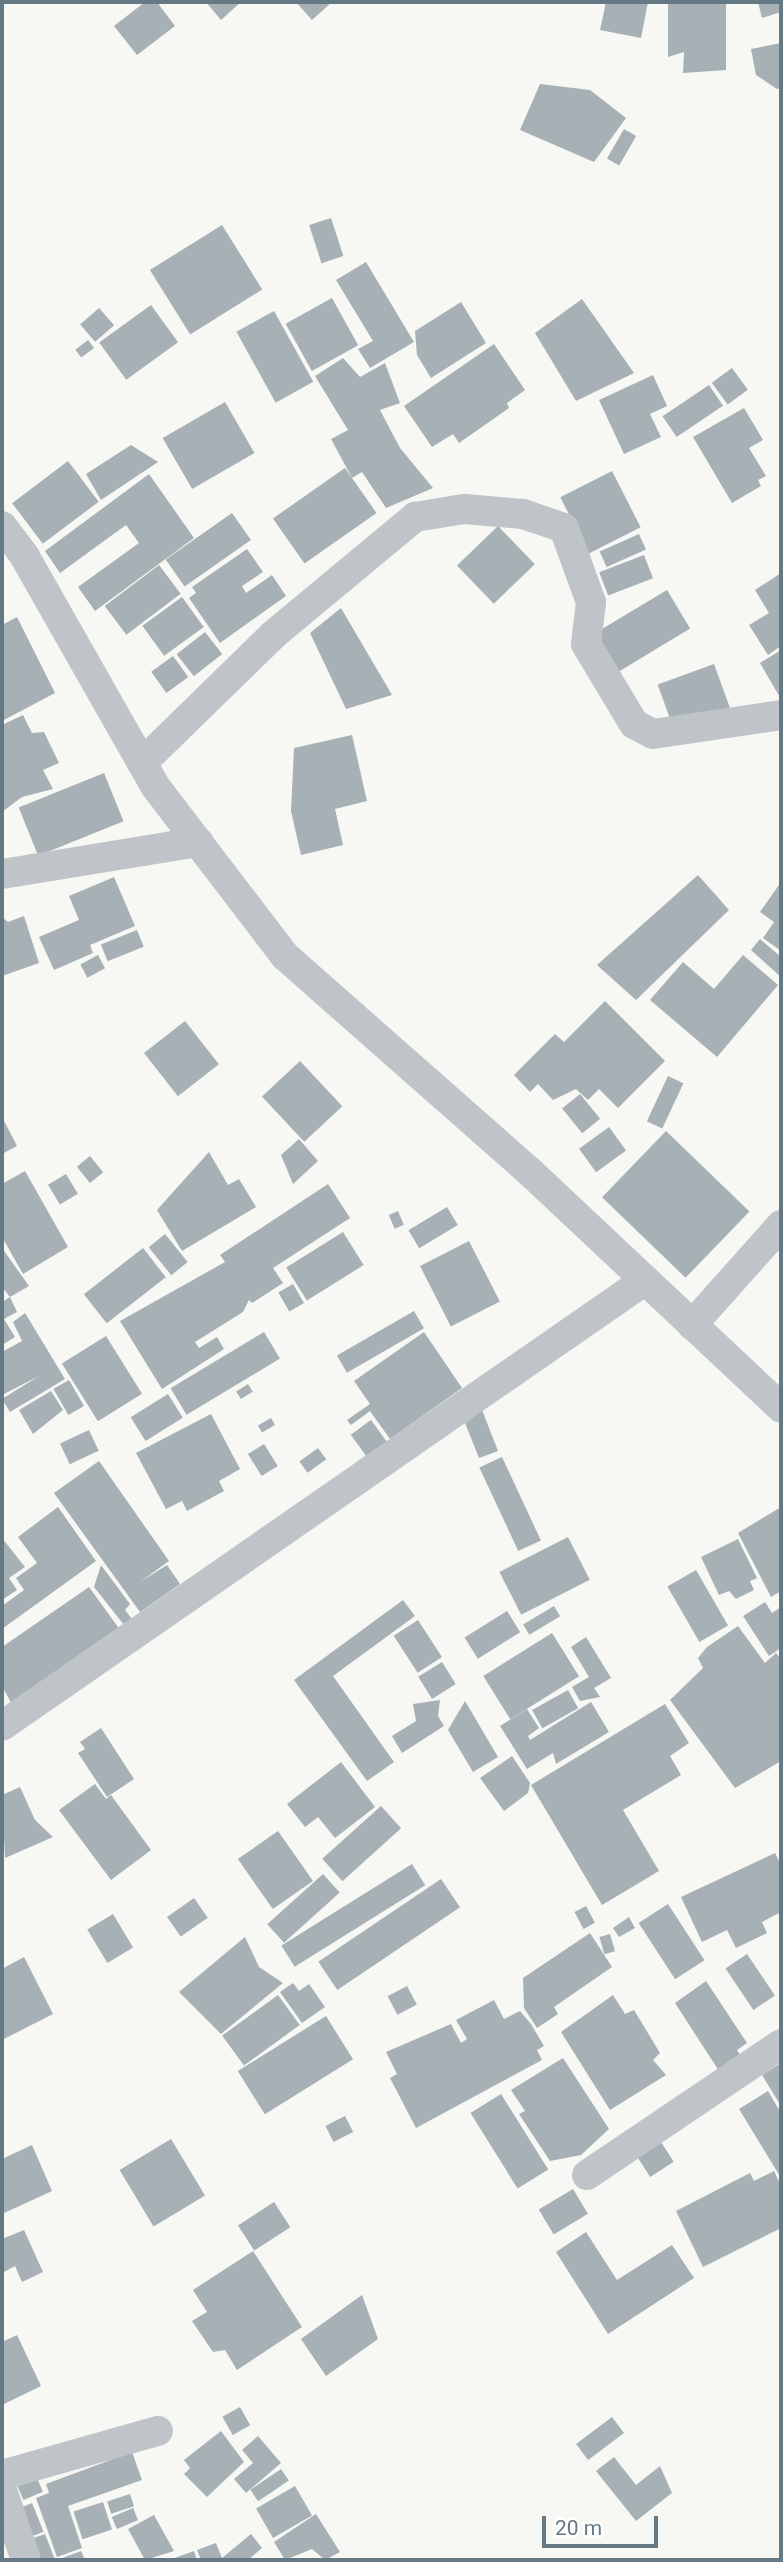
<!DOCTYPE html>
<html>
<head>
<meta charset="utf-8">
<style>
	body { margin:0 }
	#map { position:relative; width:783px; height:2562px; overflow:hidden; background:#f7f7f4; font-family:Roboto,sans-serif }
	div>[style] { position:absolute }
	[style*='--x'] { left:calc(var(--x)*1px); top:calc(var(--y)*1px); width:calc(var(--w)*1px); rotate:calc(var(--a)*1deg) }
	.building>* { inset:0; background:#a6b0b5; transform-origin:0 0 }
	.street>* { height:30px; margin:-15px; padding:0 15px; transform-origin:15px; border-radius:15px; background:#bfc4c8 }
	span { translate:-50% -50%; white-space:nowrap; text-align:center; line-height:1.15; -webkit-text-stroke:7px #fff; paint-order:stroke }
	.frame { position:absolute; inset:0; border:4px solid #657985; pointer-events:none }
	.scale { position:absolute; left:542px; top:2516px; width:116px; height:32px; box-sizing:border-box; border:4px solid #657985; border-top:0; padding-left:9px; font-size:21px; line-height:24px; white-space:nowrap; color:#657985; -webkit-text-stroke:5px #fff; paint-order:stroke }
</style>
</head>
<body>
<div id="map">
	<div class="building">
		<div style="clip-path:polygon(145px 2px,157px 2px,175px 26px,137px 55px,114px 26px)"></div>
		<div style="clip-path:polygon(206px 2px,241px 2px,221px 20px)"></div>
		<div style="clip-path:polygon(296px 2px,332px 2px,312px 20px)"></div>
		<div style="clip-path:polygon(606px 2px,648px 2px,641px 38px,600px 30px)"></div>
		<div style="clip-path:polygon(668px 2px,726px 2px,726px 70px,683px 73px,684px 52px,668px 57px)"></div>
		<div style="clip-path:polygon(758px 2px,781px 2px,781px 12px,762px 18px)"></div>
		<div style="clip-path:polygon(781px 43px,781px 88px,777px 89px,756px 75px,751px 49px)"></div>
		<div style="clip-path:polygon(540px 84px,590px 90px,626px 118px,594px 162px,520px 130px)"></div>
		<div style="left:624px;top:129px;width:14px;height:34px;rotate:30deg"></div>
		<div style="left:331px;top:218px;width:40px;height:23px;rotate:72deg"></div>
		<div style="left:222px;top:225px;width:76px;height:85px;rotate:58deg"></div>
		<div style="clip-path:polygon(366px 262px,414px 342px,370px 368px,358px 349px,373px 341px,336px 280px)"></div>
		<div style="left:332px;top:298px;width:54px;height:53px;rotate:61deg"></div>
		<div style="clip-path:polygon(582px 299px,634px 373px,576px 401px,535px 333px)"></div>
		<div style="clip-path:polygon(461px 302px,486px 343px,431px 378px,417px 355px,415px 331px)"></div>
		<div style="left:151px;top:305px;width:46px;height:64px;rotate:54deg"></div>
		<div style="left:99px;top:308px;width:23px;height:25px;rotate:49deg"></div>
		<div style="left:274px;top:311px;width:81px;height:43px;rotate:61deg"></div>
		<div style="left:88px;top:340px;width:10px;height:16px;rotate:53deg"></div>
		<div style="clip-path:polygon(494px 344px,525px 390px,507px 403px,509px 408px,459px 443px,453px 434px,432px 447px,404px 406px)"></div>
		<div style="clip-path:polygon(343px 358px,360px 377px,385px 363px,400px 403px,380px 410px,400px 448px,433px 488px,386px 508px,362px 472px,352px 478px,331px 439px,348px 430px,315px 376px)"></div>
		<div style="left:732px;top:368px;width:27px;height:25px;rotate:54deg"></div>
		<div style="clip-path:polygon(653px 375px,667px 406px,650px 414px,661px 437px,624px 454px,599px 400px)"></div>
		<div style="left:709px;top:385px;width:25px;height:56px;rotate:56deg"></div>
		<div style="left:225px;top:402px;width:59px;height:72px;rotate:60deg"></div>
		<div style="clip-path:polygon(744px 408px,763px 440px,749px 448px,766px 476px,758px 480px,761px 486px,732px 503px,693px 437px)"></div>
		<div style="clip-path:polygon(131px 445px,158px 462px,101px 500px,86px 474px)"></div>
		<div style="left:68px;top:461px;width:51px;height:70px;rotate:53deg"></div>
		<div style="left:345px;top:468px;width:55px;height:88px;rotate:55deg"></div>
		<div style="left:612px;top:471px;width:63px;height:58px;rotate:63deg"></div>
		<div style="clip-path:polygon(149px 474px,194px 538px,95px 611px,78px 587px,139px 543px,126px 525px,60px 573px,45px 551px)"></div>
		<div style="left:232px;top:513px;width:33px;height:81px;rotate:55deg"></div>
		<div style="left:498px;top:526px;width:53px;height:57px;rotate:46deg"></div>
		<div style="left:639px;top:534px;width:17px;height:43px;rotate:66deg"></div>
		<div style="clip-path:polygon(247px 549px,263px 572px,242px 586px,246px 593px,272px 575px,286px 596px,220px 643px,189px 598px,196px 593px,192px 587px)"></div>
		<div style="left:644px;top:555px;width:25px;height:48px;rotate:69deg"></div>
		<div style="left:159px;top:565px;width:36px;height:68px;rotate:53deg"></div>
		<div style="clip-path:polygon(781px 573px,781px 646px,768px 655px,749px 625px,769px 613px,755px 590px)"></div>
		<div style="left:667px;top:590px;width:45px;height:87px;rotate:59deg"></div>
		<div style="left:182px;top:597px;width:37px;height:49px;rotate:54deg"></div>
		<div style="clip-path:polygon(341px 608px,392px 695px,346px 709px,310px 633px)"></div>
		<div style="clip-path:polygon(17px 617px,55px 693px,2px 721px,2px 625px)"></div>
		<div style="left:205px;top:632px;width:28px;height:36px;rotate:52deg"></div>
		<div style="clip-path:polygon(781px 650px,781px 699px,760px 663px)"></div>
		<div style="left:173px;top:656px;width:26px;height:27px;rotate:54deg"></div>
		<div style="left:714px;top:664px;width:51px;height:60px;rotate:70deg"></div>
		<div style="clip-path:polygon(23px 715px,32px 733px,44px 732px,59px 763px,43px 770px,53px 789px,22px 797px,2px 812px,2px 725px)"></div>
		<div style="clip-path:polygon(352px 735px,367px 801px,335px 809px,343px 845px,301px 855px,291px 811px,294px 748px)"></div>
		<div style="left:104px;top:773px;width:52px;height:92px;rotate:68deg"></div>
		<div style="clip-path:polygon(698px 875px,729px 910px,636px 1000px,597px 965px)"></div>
		<div style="clip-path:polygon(114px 877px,135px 926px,90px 945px,93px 953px,54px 970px,39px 937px,79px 920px,69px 896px)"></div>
		<div style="clip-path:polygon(781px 882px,781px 951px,763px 938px,774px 922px,760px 912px)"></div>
		<div style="clip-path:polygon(24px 916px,39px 963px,2px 976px,2px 917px,8px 922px)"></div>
		<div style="left:137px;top:930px;width:18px;height:39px;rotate:68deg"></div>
		<div style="clip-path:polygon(760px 939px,781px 957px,781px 977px,751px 950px)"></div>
		<div style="left:98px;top:955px;width:15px;height:20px;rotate:62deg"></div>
		<div style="clip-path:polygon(743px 955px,778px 985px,717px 1057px,650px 1000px,683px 962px,714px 989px)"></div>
		<div style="clip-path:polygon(605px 1001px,665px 1061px,618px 1108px,599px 1089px,588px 1100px,576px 1089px,553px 1100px,538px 1084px,530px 1092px,514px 1075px,555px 1034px,564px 1042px)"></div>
		<div style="left:185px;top:1021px;width:55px;height:52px;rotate:52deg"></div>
		<div style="left:300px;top:1061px;width:62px;height:52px;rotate:47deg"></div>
		<div style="left:668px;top:1076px;width:17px;height:50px;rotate:25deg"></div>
		<div style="left:580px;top:1094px;width:32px;height:23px;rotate:51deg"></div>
		<div style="clip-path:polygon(2px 1117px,17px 1146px,2px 1154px)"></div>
		<div style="left:609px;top:1127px;width:29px;height:37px;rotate:54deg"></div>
		<div style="left:666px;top:1131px;width:116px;height:92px;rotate:44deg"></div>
		<div style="clip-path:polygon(299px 1139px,318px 1161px,293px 1184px,281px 1155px)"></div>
		<div style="clip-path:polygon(209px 1152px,228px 1185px,239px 1179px,256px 1207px,182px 1251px,157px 1210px)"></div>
		<div style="left:90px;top:1156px;width:21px;height:17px;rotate:51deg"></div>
		<div style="clip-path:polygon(25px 1171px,68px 1247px,23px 1274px,2px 1237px,2px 1184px)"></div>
		<div style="left:66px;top:1174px;width:23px;height:21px;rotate:59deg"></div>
		<div style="clip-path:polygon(328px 1184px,350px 1218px,273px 1268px,283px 1283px,252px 1303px,249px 1300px,243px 1312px,195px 1342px,199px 1348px,217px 1337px,224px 1349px,162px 1389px,120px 1321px,225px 1262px,220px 1255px)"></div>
		<div style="left:447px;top:1207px;width:21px;height:45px;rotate:59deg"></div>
		<div style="left:398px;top:1211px;width:15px;height:10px;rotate:67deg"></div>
		<div style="left:343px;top:1232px;width:39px;height:67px;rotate:58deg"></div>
		<div style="left:165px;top:1234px;width:36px;height:21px;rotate:51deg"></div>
		<div style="left:469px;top:1241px;width:68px;height:55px;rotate:63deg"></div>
		<div style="clip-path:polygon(2px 1248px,29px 1286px,10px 1297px,17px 1312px,4px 1319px,15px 1337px,2px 1345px,2px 1302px,10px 1297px,2px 1287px)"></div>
		<div style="left:143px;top:1248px;width:37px;height:75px;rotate:52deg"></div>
		<div style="left:293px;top:1284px;width:22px;height:17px;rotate:60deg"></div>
		<div style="left:414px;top:1311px;width:20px;height:89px;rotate:60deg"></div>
		<div style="clip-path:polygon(25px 1313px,65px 1379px,10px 1412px,2px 1399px,39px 1376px,2px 1395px,2px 1352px,22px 1341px,13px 1322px)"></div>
		<div style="left:264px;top:1332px;width:31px;height:109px;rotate:59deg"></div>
		<div style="clip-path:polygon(424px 1332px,462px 1388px,390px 1439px,370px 1411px,351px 1425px,347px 1420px,370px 1404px,354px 1381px)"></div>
		<div style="left:106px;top:1336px;width:68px;height:52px;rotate:58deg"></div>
		<div style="left:69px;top:1380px;width:30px;height:18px;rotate:60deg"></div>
		<div style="left:248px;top:1384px;width:9px;height:14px;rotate:58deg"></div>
		<div style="clip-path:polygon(51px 1391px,63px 1410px,33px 1434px,19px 1410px)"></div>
		<div style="left:168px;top:1394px;width:28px;height:44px;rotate:58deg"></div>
		<div style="clip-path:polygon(482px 1410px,498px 1451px,479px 1458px,465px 1423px)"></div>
		<div style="clip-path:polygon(211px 1414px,240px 1469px,219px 1481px,224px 1491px,187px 1511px,182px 1501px,166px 1509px,136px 1453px)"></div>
		<div style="left:271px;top:1418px;width:8px;height:15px;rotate:60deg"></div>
		<div style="left:371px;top:1420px;width:29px;height:25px;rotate:54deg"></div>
		<div style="left:89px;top:1430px;width:23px;height:32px;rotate:65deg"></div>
		<div style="left:264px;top:1444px;width:26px;height:19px;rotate:58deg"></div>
		<div style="left:318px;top:1448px;width:14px;height:23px;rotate:54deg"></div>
		<div style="left:502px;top:1457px;width:92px;height:25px;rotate:65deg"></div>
		<div style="clip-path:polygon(99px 1461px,169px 1561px,140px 1582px,167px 1565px,180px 1584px,140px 1612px,54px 1493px)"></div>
		<div style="clip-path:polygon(58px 1507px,96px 1561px,2px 1629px,2px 1606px,24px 1590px,16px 1578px,37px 1563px,18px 1537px)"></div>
		<div style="clip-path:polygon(781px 1507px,781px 1591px,771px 1597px,738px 1533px)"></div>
		<div style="left:568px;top:1537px;width:48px;height:77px;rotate:63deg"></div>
		<div style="clip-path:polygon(2px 1538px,25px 1567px,9px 1578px,17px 1590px,2px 1600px)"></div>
		<div style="clip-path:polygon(738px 1539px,757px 1578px,750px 1581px,754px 1590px,736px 1599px,729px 1591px,719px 1595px,701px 1557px)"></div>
		<div style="clip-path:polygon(101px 1565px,130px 1604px,125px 1610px,132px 1619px,124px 1625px,94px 1587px)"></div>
		<div style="left:696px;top:1570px;width:64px;height:33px;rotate:60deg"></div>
		<div style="clip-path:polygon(89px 1587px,123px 1634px,15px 1710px,2px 1686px,2px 1647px)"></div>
		<div style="clip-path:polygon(403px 1600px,415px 1616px,333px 1676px,394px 1762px,367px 1781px,294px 1680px)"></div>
		<div style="clip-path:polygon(765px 1602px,772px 1613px,781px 1607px,781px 1648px,769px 1656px,743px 1616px)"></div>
		<div style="left:554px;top:1606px;width:12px;height:36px;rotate:59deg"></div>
		<div style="left:507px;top:1611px;width:25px;height:50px;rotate:58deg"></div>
		<div style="left:418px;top:1620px;width:44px;height:29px;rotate:57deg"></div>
		<div style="clip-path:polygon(738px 1626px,765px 1663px,776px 1653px,781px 1659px,781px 1761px,735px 1788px,670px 1700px,703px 1668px,698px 1658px,707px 1647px)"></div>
		<div style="left:552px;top:1633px;width:51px;height:81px;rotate:58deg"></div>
		<div style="clip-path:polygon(586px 1637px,611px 1678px,594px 1688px,600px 1697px,580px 1701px,572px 1687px,589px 1677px,571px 1647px)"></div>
		<div style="left:442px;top:1662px;width:26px;height:28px;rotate:58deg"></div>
		<div style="left:568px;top:1690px;width:21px;height:41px;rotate:61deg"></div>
		<div style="clip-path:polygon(440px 1700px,438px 1716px,444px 1726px,402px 1753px,392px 1736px,416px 1721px,413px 1704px)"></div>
		<div style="clip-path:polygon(465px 1701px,498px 1757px,473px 1772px,448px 1730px)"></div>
		<div style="clip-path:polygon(591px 1702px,609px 1732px,556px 1764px,553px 1753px,527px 1769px,500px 1726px,527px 1709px,539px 1728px,528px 1736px,530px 1740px)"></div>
		<div style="clip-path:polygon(665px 1704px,689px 1743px,670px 1756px,681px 1775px,623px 1810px,659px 1871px,602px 1905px,531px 1785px)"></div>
		<div style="clip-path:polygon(101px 1728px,134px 1779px,107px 1797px,78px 1753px,85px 1749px,80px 1742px)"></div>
		<div style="clip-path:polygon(512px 1756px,530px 1783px,528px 1793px,504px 1811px,480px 1778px)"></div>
		<div style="clip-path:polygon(341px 1762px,375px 1807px,335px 1838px,318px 1817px,305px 1827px,287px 1804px)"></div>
		<div style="clip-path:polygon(95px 1784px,106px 1799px,111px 1795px,151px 1850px,111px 1880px,59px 1810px)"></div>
		<div style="clip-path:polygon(20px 1787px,35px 1820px,53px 1837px,5px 1858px,2px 1795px)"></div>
		<div style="left:381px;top:1806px;width:30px;height:79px;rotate:48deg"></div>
		<div style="left:278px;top:1831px;width:61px;height:49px;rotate:55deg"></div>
		<div style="clip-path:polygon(775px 1853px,781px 1865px,781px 1912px,762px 1922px,767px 1933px,736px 1948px,727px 1930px,702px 1942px,681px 1897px)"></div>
		<div style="left:412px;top:1864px;width:25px;height:154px;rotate:58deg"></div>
		<div style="left:323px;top:1874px;width:25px;height:75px;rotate:48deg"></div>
		<div style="left:441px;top:1879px;width:34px;height:148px;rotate:56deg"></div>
		<div style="left:194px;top:1898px;width:24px;height:33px;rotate:55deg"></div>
		<div style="left:668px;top:1904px;width:67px;height:35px;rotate:57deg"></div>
		<div style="left:586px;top:1906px;width:19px;height:13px;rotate:62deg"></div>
		<div style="left:113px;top:1914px;width:39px;height:30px;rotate:59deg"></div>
		<div style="clip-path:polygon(629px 1917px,635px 1928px,619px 1937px,613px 1928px)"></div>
		<div style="clip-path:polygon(590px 1933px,612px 1967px,554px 2007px,558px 2014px,537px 2028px,524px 2008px,523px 1978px)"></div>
		<div style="left:610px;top:1934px;width:18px;height:11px;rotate:74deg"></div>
		<div style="clip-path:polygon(245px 1937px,259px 1967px,283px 1983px,221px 2034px,179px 1992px)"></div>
		<div style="left:747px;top:1954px;width:50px;height:26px;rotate:56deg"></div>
		<div style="clip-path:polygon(24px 1957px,53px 2014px,2px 2040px,2px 1969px)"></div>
		<div style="clip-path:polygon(706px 1981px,747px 2043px,737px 2050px,741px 2057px,719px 2071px,675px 2003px)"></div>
		<div style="clip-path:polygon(293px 1983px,299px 1991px,309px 1984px,325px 2007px,302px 2023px,280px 1992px)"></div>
		<div style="left:407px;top:1986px;width:21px;height:22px;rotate:62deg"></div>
		<div style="left:278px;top:1995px;width:37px;height:69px;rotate:54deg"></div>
		<div style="clip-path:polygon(613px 1995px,625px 2014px,634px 2010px,660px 2053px,653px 2060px,666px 2075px,610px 2110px,561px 2032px)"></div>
		<div style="clip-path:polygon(494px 2000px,504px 2019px,520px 2011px,531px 2024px,544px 2046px,537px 2050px,542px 2060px,416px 2128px,390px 2078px,397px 2074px,386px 2052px,451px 2024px,461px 2043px,467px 2039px,456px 2020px)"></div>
		<div style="left:326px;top:2016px;width:51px;height:104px;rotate:58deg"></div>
		<div style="clip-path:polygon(563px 2058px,609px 2129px,581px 2155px,550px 2161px,519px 2114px,525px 2111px,511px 2090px)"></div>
		<div style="clip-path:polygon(781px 2063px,781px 2106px,762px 2075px)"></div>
		<div style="clip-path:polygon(768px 2091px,781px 2113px,781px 2178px,739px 2109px)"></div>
		<div style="left:501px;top:2094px;width:89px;height:36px;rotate:58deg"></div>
		<div style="left:345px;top:2116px;width:18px;height:22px;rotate:63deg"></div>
		<div style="left:171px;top:2139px;width:66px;height:60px;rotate:59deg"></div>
		<div style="left:659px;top:2139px;width:27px;height:28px;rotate:57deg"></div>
		<div style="clip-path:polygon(32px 2145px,52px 2191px,2px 2214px,2px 2159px)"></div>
		<div style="clip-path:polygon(774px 2171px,781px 2186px,781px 2228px,703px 2267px,676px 2211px,750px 2173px,754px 2181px)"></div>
		<div style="left:573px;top:2189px;width:29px;height:40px;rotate:59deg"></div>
		<div style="left:274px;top:2202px;width:30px;height:43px;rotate:57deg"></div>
		<div style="clip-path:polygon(24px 2230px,43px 2272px,22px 2282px,15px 2266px,2px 2273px,2px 2239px)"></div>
		<div style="clip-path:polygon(586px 2232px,617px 2280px,672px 2245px,694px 2278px,608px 2334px,556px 2252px)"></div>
		<div style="clip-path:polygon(253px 2251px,302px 2327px,237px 2370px,225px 2350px,213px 2352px,192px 2321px,207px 2312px,193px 2290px)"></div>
		<div style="clip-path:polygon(362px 2295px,378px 2339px,326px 2376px,301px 2339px)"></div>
		<div style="clip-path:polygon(17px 2335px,41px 2386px,2px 2405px,2px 2342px)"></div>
		<div style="left:240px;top:2407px;width:21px;height:20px;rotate:61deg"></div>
		<div style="left:612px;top:2417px;width:20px;height:45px;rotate:53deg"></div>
		<div style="clip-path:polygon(221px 2431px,244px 2462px,207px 2497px,184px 2474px,190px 2468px,184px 2460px)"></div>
		<div style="clip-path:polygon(258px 2436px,281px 2463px,246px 2493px,234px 2479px,253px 2463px,242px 2450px)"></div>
		<div style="clip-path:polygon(132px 2452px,142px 2480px,68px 2506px,82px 2548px,57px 2557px,36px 2498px,49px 2493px,46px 2484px)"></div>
		<div style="clip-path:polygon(614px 2457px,636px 2485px,660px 2466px,672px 2493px,636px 2521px,596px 2471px)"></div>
		<div style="left:281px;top:2469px;width:14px;height:37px;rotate:56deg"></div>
		<div style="left:37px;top:2478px;width:15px;height:21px;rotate:67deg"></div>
		<div style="left:295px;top:2486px;width:34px;height:45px;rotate:60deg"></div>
		<div style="left:130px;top:2494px;width:13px;height:24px;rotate:72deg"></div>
		<div style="left:103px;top:2502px;width:29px;height:31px;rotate:72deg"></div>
		<div style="left:32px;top:2503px;width:31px;height:15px;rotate:68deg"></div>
		<div style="left:133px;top:2508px;width:13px;height:23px;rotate:67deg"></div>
		<div style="clip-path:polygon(316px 2514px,340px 2552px,325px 2560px,312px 2549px,285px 2560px,274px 2542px)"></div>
		<div style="clip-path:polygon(154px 2515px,174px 2551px,145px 2560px,128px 2529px)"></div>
		<div style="clip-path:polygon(45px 2534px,55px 2560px,39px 2560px,31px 2539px)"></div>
		<div style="clip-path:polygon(251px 2534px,262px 2548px,248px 2560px,201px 2560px,197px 2550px,216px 2543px,222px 2558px)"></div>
		<div style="clip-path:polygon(81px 2551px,85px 2560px,57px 2560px)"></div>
		<div style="clip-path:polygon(194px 2551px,197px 2560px,169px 2560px)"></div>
	</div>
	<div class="street">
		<div style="--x:2;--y:526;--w:39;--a:53"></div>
		<div style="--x:25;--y:557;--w:263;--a:60.4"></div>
		<div style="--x:155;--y:786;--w:214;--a:52.6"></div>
		<div style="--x:285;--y:956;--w:325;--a:41.4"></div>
		<div style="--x:529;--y:1171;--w:346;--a:43.2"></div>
		<div style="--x:142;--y:763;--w:183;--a:-44.3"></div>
		<div style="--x:273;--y:635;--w:185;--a:-39.7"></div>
		<div style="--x:415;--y:517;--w:50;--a:-9.3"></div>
		<div style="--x:464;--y:509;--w:59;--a:4.8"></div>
		<div style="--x:523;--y:514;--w:43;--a:18.9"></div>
		<div style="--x:564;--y:528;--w:79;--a:70"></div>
		<div style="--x:591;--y:602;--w:42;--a:96.8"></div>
		<div style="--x:586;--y:644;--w:93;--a:59"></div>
		<div style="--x:634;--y:724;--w:21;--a:28"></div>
		<div style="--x:653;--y:734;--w:129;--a:-8.4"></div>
		<div style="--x:2;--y:874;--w:199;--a:-9.3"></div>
		<div style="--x:692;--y:1325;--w:134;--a:-48.3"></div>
		<div style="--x:2;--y:1726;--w:781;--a:-34.73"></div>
		<div style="--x:587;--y:2175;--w:234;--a:-34"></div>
		<div style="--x:2;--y:2475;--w:162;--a:-15.8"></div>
		<div style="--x:2;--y:2490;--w:74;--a:71.1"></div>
	</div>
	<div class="frame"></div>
	<div class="scale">20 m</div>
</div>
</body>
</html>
